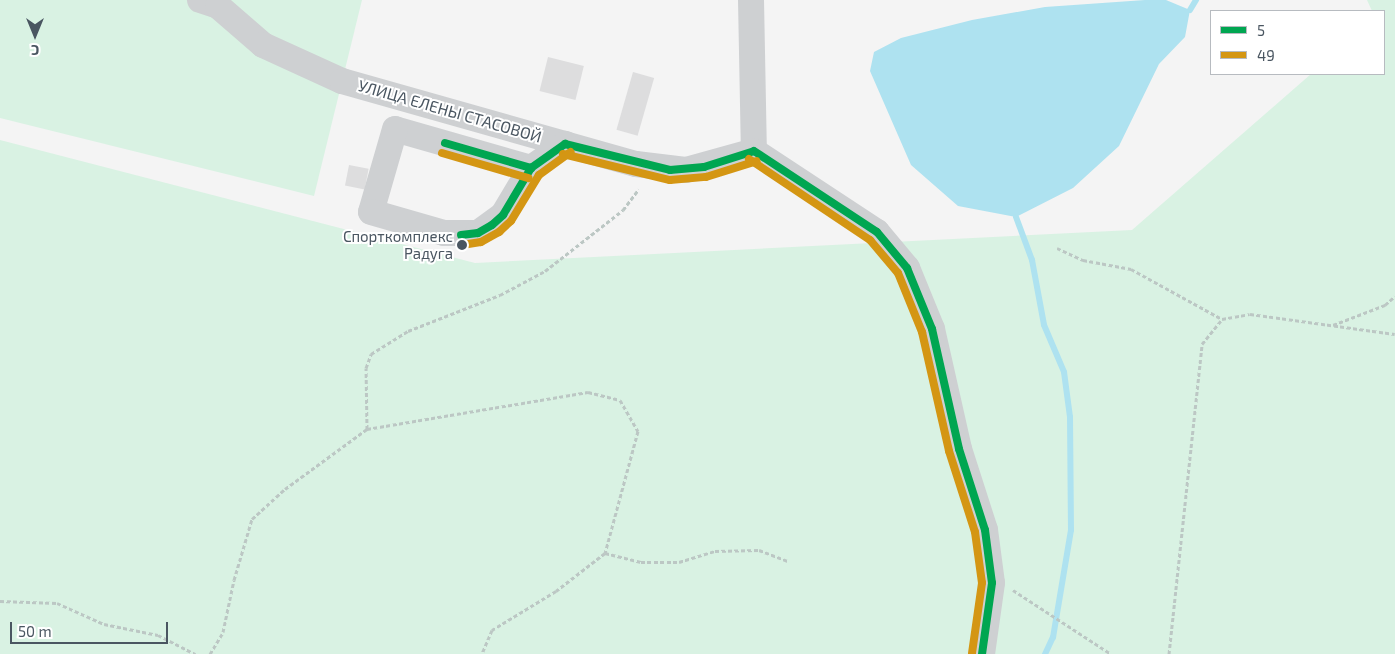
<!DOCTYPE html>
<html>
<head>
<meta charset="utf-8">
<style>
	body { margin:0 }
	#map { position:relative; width:1395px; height:654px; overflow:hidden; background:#f4f4f4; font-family:"Exo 2",sans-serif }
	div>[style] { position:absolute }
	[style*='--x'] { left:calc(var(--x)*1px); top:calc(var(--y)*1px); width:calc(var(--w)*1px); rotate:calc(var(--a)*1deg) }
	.green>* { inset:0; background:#d9f2e3 }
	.water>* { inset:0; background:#aee2f0 }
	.stream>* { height:6px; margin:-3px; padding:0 3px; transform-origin:3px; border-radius:3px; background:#aee2f0 }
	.building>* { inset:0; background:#ddddde; transform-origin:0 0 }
	.path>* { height:3px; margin-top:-1.5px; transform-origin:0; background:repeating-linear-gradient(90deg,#bcc7c4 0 4px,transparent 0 6.5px) }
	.minor>* { height:26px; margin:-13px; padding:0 13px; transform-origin:13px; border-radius:13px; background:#ced0d2 }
	.bus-1>* { height:8px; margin:-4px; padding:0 4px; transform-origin:4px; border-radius:4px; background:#00a651 }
	.bus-2>* { height:8px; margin:-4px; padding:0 4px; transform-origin:4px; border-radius:4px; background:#d49613 }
	.dots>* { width:14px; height:14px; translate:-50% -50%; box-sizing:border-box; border:2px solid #fff; border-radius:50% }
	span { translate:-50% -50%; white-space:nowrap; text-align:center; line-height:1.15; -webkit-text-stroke:4px #fff; paint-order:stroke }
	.bus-label { font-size:15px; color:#4a5661 }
	.right { translate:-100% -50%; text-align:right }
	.street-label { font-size:16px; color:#4a5661 }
	.legend { position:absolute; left:1210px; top:10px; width:175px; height:65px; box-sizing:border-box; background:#fff; border:1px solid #b7bbc0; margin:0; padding:6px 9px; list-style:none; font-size:15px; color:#4a5661 }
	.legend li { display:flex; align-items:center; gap:10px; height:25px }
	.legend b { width:25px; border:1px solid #b7bbc0 }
	.north { position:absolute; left:10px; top:10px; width:50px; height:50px; -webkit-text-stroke:4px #fff; paint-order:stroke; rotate:180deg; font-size:14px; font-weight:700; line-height:20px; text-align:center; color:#4a5661 }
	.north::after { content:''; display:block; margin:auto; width:18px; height:22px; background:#4a5661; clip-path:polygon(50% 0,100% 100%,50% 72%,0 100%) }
	.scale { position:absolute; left:10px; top:622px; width:158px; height:22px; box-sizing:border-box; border:2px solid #4a5661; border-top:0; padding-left:6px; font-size:15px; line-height:18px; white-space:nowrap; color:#4a5661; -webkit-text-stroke:4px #fff; paint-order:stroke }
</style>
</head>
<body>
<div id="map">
	<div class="green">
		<div style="clip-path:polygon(0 0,362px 0,314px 196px,0 118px)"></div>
		<div style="clip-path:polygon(1367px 0,1395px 0,1395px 654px,0 654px,0 140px,475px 263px,1132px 230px,1311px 74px,1384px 74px,1384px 11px,1372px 11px)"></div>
	</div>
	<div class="water">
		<div style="clip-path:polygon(1145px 0,1166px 0,1190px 10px,1185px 37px,1159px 64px,1119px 146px,1073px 188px,1016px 217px,958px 206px,911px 165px,870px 71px,874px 52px,901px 38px,972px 20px,1045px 7px)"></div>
	</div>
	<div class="stream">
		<div style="--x:1190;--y:10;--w:12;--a:-59"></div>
		<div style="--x:1016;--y:217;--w:46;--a:69.6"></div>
		<div style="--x:1032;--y:260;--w:66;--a:79.5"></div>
		<div style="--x:1044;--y:325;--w:51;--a:66.9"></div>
		<div style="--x:1064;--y:372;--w:45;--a:82.4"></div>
		<div style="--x:1070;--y:417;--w:113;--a:89.5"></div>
		<div style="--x:1071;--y:530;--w:109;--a:99.5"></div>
		<div style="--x:1053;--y:637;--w:19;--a:115"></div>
	</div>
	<div class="building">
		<div style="left:548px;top:57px;width:37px;height:35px;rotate:14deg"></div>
		<div style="left:633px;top:72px;width:22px;height:60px;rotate:16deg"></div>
		<div style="left:349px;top:165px;width:20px;height:21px;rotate:11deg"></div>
	</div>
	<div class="path">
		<div style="--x:1057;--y:248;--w:29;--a:25"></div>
		<div style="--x:1083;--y:260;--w:49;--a:10.6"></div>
		<div style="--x:1131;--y:269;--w:104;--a:28.8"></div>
		<div style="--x:1333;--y:325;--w:56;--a:-21"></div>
		<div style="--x:1385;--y:305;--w:13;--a:-42"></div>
		<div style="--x:367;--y:429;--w:61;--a:-90.9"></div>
		<div style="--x:366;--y:368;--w:15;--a:-70"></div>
		<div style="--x:371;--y:354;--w:44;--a:-31.9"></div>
		<div style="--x:408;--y:331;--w:99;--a:-21.4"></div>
		<div style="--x:500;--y:295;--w:51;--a:-28.1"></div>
		<div style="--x:545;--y:271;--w:99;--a:-38"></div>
		<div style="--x:623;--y:210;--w:26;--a:-53"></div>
		<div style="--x:605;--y:553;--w:37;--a:14"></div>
		<div style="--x:641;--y:562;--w:38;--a:0"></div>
		<div style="--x:679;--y:562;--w:38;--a:-17"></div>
		<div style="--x:715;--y:551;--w:44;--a:-1.3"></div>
		<div style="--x:759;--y:550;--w:31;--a:21"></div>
		<div style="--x:1013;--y:590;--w:117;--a:33.1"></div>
		<div style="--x:0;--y:601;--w:57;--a:2"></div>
		<div style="--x:57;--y:603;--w:51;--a:24.1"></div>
		<div style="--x:104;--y:624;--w:55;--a:11.5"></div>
		<div style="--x:158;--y:635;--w:42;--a:27.2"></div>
		<div style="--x:210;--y:654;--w:26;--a:-59"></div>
		<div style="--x:223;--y:632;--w:53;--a:-78.1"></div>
		<div style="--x:234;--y:580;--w:64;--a:-73.6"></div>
		<div style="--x:252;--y:519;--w:45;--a:-42.3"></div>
		<div style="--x:285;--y:489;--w:102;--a:-36.2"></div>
		<div style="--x:367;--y:429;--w:224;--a:-9.5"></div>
		<div style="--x:588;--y:392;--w:33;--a:14"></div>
		<div style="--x:620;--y:400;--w:36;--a:60"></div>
		<div style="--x:638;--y:431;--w:126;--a:105.1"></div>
		<div style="--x:605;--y:553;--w:62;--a:142.2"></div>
		<div style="--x:556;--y:591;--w:75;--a:148.6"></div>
		<div style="--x:492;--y:630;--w:26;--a:113"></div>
		<div style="--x:1169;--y:654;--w:312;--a:-83.9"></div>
		<div style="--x:1202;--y:344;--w:32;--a:-51"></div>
		<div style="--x:1222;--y:319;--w:28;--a:-10"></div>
		<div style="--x:1250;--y:314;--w:146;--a:7.9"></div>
	</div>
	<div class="minor">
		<div style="--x:200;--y:0;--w:19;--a:18"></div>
		<div style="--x:218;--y:6;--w:60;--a:40.9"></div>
		<div style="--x:263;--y:45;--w:87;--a:24.5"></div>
		<div style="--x:342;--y:81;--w:305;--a:15.8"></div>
		<div style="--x:636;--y:164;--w:50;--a:6.8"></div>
		<div style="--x:686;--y:170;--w:71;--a:-15.6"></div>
		<div style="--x:751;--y:0;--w:151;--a:88.9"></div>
		<div style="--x:754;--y:151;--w:147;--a:33.4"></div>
		<div style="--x:877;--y:232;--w:47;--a:50.2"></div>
		<div style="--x:907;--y:268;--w:66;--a:67.7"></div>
		<div style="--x:932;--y:329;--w:123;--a:77.3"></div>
		<div style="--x:959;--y:449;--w:85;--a:72.2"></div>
		<div style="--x:985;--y:530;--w:53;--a:82.5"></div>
		<div style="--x:992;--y:583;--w:72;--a:98"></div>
		<div style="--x:531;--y:168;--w:141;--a:-164"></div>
		<div style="--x:395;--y:129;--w:86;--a:106.1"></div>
		<div style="--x:371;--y:212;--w:76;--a:16"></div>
		<div style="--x:444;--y:233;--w:34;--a:0"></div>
		<div style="--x:478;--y:233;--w:31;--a:-36"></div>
		<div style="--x:503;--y:215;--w:55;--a:-59.2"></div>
		<div style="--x:531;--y:168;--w:42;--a:-35.2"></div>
	</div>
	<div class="bus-1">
		<div style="--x:445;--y:143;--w:90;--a:16.2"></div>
		<div style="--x:565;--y:144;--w:108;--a:13.9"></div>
		<div style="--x:670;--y:170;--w:34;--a:-5"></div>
		<div style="--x:704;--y:167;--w:52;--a:-17.7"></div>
		<div style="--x:754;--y:151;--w:147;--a:33.4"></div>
		<div style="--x:877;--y:232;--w:47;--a:50.2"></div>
		<div style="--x:907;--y:268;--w:66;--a:67.7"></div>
		<div style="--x:932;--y:329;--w:123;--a:77.3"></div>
		<div style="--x:959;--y:449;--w:85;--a:72.2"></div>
		<div style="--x:985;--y:530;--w:53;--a:82.5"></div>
		<div style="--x:992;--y:583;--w:72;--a:98"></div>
		<div style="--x:461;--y:235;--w:17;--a:-7"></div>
		<div style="--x:478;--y:233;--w:16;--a:-30"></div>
		<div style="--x:492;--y:225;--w:15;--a:-42"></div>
		<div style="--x:503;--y:215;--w:55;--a:-59.2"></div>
		<div style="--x:531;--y:168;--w:42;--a:-35.2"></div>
	</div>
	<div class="bus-2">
		<div style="--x:442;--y:153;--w:90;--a:16.2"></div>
		<div style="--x:563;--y:154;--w:110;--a:13.7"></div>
		<div style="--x:670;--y:180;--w:36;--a:-5"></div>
		<div style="--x:706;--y:177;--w:53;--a:-17.4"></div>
		<div style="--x:749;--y:159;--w:146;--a:33.8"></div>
		<div style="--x:870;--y:240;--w:43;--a:49.7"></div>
		<div style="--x:898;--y:273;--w:64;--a:67.9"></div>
		<div style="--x:922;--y:332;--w:122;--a:77.2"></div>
		<div style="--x:949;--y:451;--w:85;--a:72.2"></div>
		<div style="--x:975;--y:532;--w:51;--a:82.2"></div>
		<div style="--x:982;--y:583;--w:71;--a:98.1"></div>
		<div style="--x:462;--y:245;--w:19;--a:-9"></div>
		<div style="--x:481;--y:242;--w:21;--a:-29"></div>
		<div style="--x:499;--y:232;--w:16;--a:-43"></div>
		<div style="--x:511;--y:221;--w:54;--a:-58.7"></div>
		<div style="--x:539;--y:175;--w:39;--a:-36"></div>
	</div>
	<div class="dots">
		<div style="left:462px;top:245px;background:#4a5661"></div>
	</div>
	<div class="bus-label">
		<span class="right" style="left:453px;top:245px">Спорткомплекс<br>Радуга</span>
	</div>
	<div class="street-label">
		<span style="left:450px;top:111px;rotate:16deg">УЛИЦА ЕЛЕНЫ СТАСОВОЙ</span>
	</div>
	<ul class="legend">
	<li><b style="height:6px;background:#00a651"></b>5</li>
	<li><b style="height:6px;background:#d49613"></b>49</li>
	</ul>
	<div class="north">С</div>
	<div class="scale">50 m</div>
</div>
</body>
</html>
